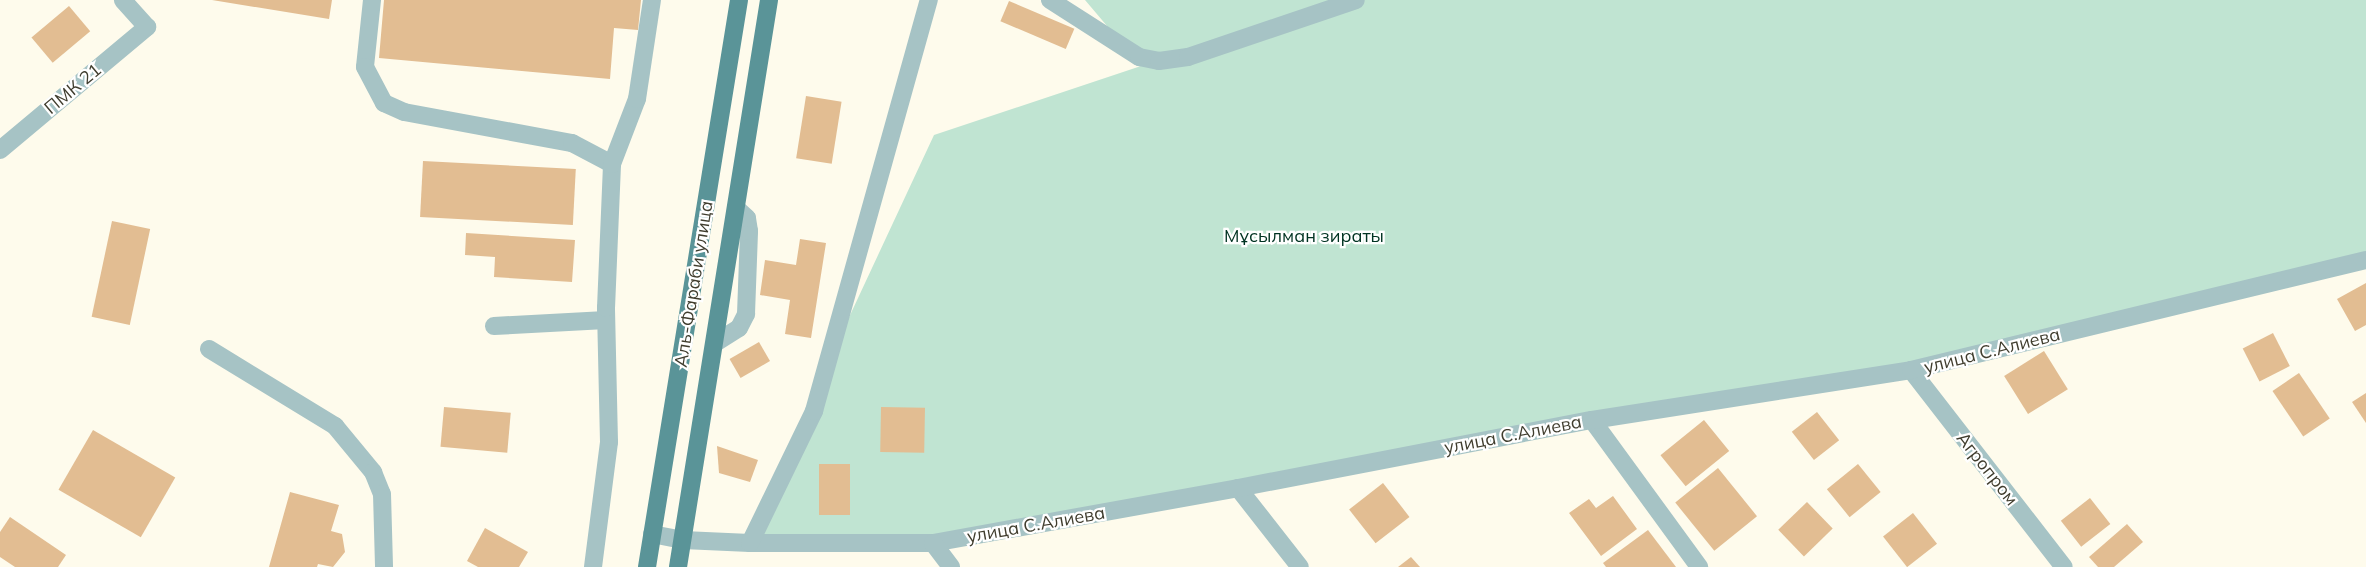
<!DOCTYPE html>
<html>
<head>
<meta charset="utf-8">
<style>
	body { margin:0 }
	#map { position:relative; width:2366px; height:567px; overflow:hidden; background:#fefbec; font-family:Mulish,sans-serif }
	div>[style] { position:absolute }
	[style*='--x'] { left:calc(var(--x)*1px); top:calc(var(--y)*1px); width:calc(var(--w)*1px); rotate:calc(var(--a)*1deg) }
	.green>* { inset:0; background:#c0e4d2 }
	.building>* { inset:0; background:#e2bd92; transform-origin:0 0 }
	.minor>* { height:18px; margin:-9px; padding:0 9px; transform-origin:9px; border-radius:9px; background:#a6c3c5 }
	.major>* { height:18px; margin:-9px; padding:0 9px; transform-origin:9px; border-radius:9px; background:#5a9498 }
	span { translate:-50% -50%; white-space:nowrap; text-align:center; line-height:1.15; -webkit-text-stroke:4.5px #fff; paint-order:stroke }
	.street-label { font-size:18px; color:#403d2e }
	.park-label { font-size:18px; color:#032 }
</style>
</head>
<body>
<div id="map">
	<div class="green">
		<div style="clip-path:polygon(1085px 0,2366px 0,2366px 260px,1911px 370px,933px 543px,741px 549px,934px 135px,1141px 66px)"></div>
	</div>
	<div class="building">
		<div style="clip-path:polygon(212px 0,332px 0,329px 19px)"></div>
		<div style="clip-path:polygon(384px 0,641px 0,638px 30px,614px 28px,610px 79px,379px 58px)"></div>
		<div style="left:1009px;top:1px;width:71px;height:22px;rotate:23deg"></div>
		<div style="left:69px;top:6px;width:33px;height:49px;rotate:50deg"></div>
		<div style="left:806px;top:96px;width:36px;height:63px;rotate:9deg"></div>
		<div style="left:423px;top:161px;width:153px;height:56px;rotate:3deg"></div>
		<div style="left:112px;top:221px;width:39px;height:98px;rotate:12deg"></div>
		<div style="clip-path:polygon(466px 233px,575px 240px,572px 282px,494px 277px,495px 257px,465px 255px)"></div>
		<div style="clip-path:polygon(800px 239px,826px 243px,811px 338px,785px 334px,790px 300px,760px 295px,765px 260px,796px 265px)"></div>
		<div style="clip-path:polygon(2366px 283px,2366px 325px,2355px 331px,2337px 299px)"></div>
		<div style="left:2273px;top:333px;width:37px;height:34px;rotate:63deg"></div>
		<div style="left:759px;top:342px;width:22px;height:34px;rotate:60deg"></div>
		<div style="left:2044px;top:351px;width:45px;height:47px;rotate:58deg"></div>
		<div style="left:2299px;top:373px;width:55px;height:32px;rotate:56deg"></div>
		<div style="clip-path:polygon(2366px 393px,2366px 423px,2352px 402px)"></div>
		<div style="left:444px;top:407px;width:67px;height:40px;rotate:5deg"></div>
		<div style="left:881px;top:407px;width:44px;height:45px;rotate:1deg"></div>
		<div style="left:1817px;top:412px;width:36px;height:32px;rotate:52deg"></div>
		<div style="left:1704px;top:420px;width:40px;height:56px;rotate:51deg"></div>
		<div style="left:93px;top:430px;width:95px;height:69px;rotate:30deg"></div>
		<div style="clip-path:polygon(717px 446px,758px 460px,750px 482px,719px 473px)"></div>
		<div style="left:819px;top:464px;width:31px;height:51px"></div>
		<div style="left:1858px;top:464px;width:36px;height:40px;rotate:51deg"></div>
		<div style="left:1718px;top:468px;width:62px;height:55px;rotate:51deg"></div>
		<div style="left:1383px;top:483px;width:43px;height:43px;rotate:52deg"></div>
		<div style="clip-path:polygon(290px 492px,339px 505px,331px 531px,342px 534px,345px 552px,333px 567px,318px 564px,317px 567px,269px 567px)"></div>
		<div style="clip-path:polygon(1613px 496px,1637px 529px,1601px 556px,1569px 513px,1589px 499px,1596px 508px)"></div>
		<div style="left:2090px;top:498px;width:33px;height:37px;rotate:52deg"></div>
		<div style="left:1807px;top:502px;width:37px;height:40px;rotate:46deg"></div>
		<div style="left:1913px;top:513px;width:39px;height:38px;rotate:52deg"></div>
		<div style="clip-path:polygon(10px 517px,66px 555px,58px 567px,15px 567px,0 557px,0 532px)"></div>
		<div style="clip-path:polygon(2127px 524px,2143px 542px,2114px 567px,2098px 567px,2089px 557px)"></div>
		<div style="clip-path:polygon(485px 528px,528px 552px,519px 567px,478px 567px,467px 561px)"></div>
		<div style="clip-path:polygon(1648px 530px,1676px 567px,1606px 567px,1603px 563px)"></div>
		<div style="clip-path:polygon(1411px 557px,1420px 567px,1398px 567px)"></div>
	</div>
	<div class="minor">
		<div style="--x:372;--y:0;--w:67;--a:96"></div>
		<div style="--x:365;--y:67;--w:41;--a:62.2"></div>
		<div style="--x:384;--y:103;--w:22;--a:24"></div>
		<div style="--x:404;--y:112;--w:171;--a:10.5"></div>
		<div style="--x:572;--y:143;--w:45;--a:27.7"></div>
		<div style="--x:1050;--y:0;--w:106;--a:32.6"></div>
		<div style="--x:1139;--y:57;--w:20;--a:11"></div>
		<div style="--x:1159;--y:61;--w:29;--a:-8"></div>
		<div style="--x:1188;--y:57;--w:177;--a:-18.7"></div>
		<div style="--x:0;--y:150;--w:192;--a:-39.9"></div>
		<div style="--x:147;--y:27;--w:36;--a:-132"></div>
		<div style="--x:494;--y:326;--w:112;--a:-3.1"></div>
		<div style="--x:715;--y:343;--w:28;--a:-32"></div>
		<div style="--x:739;--y:328;--w:16;--a:-63"></div>
		<div style="--x:746;--y:314;--w:83;--a:-87.9"></div>
		<div style="--x:749;--y:231;--w:13;--a:-99"></div>
		<div style="--x:747;--y:218;--w:13;--a:-138"></div>
		<div style="--x:209;--y:349;--w:148;--a:31.4"></div>
		<div style="--x:335;--y:426;--w:60;--a:50.4"></div>
		<div style="--x:373;--y:472;--w:24;--a:68"></div>
		<div style="--x:382;--y:494;--w:73;--a:88.4"></div>
		<div style="--x:1911;--y:370;--w:249;--a:52.2"></div>
		<div style="--x:1592;--y:420;--w:182;--a:53.9"></div>
		<div style="--x:1238;--y:488;--w:100;--a:51.9"></div>
		<div style="--x:652;--y:534;--w:32;--a:11"></div>
		<div style="--x:683;--y:540;--w:67;--a:2.6"></div>
		<div style="--x:750;--y:543;--w:183;--a:0"></div>
		<div style="--x:933;--y:543;--w:310;--a:-10.2"></div>
		<div style="--x:1238;--y:488;--w:360;--a:-10.9"></div>
		<div style="--x:1592;--y:420;--w:323;--a:-8.9"></div>
		<div style="--x:1911;--y:370;--w:468;--a:-13.6"></div>
		<div style="--x:750;--y:543;--w:147;--a:-64.1"></div>
		<div style="--x:814;--y:411;--w:427;--a:-74.4"></div>
		<div style="--x:933;--y:543;--w:30;--a:53"></div>
		<div style="--x:593;--y:567;--w:126;--a:-82.7"></div>
		<div style="--x:609;--y:442;--w:134;--a:-91.3"></div>
		<div style="--x:606;--y:308;--w:144;--a:-87.6"></div>
		<div style="--x:612;--y:164;--w:70;--a:-69"></div>
		<div style="--x:637;--y:99;--w:100;--a:-81.4"></div>
	</div>
	<div class="major">
		<div style="--x:647;--y:567;--w:574;--a:-80.78"></div>
		<div style="--x:678;--y:567;--w:574;--a:-80.88"></div>
	</div>
	<div class="street-label">
		<span style="left:73px;top:89px;rotate:-40deg">ПМК 21</span>
		<span style="left:694px;top:284px;rotate:-81deg">Аль-Фараби улица</span>
		<span style="left:1992px;top:351px;rotate:-14deg">улица С.Алиева</span>
		<span style="left:1513px;top:435px;rotate:-11deg">улица С.Алиева</span>
		<span style="left:1987px;top:469px;rotate:52deg">Агропром</span>
		<span style="left:1036px;top:525px;rotate:-10deg">улица С.Алиева</span>
	</div>
	<div class="park-label">
		<span style="left:1304px;top:236px">Мұсылман зираты</span>
	</div>
</div>
</body>
</html>
